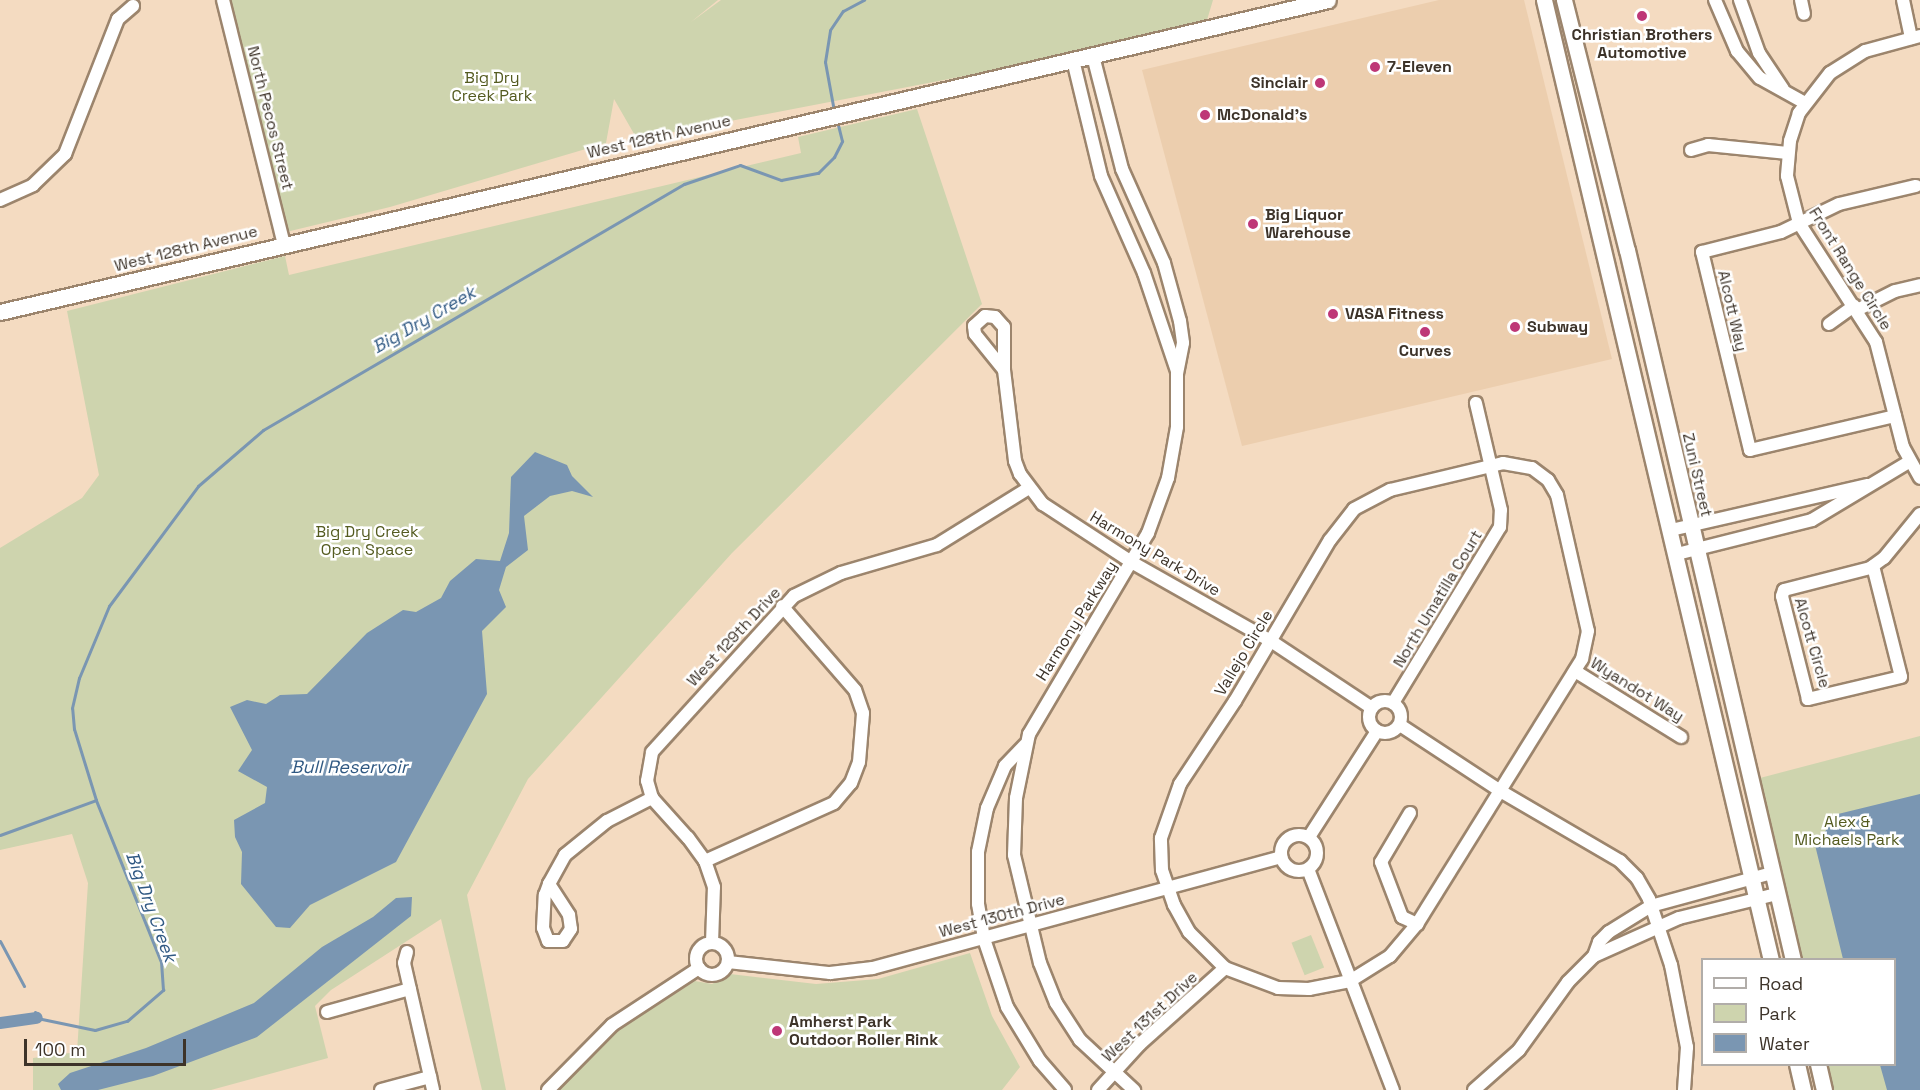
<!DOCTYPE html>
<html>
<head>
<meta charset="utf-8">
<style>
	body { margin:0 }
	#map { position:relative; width:1920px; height:1090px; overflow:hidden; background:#f4dbc1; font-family:"Space Grotesk",sans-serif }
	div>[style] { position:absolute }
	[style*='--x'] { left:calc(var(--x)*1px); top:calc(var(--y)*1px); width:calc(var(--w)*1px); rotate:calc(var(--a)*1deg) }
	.built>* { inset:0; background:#ecceae }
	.green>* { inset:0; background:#ced4ae; transform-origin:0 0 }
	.water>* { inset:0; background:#7a96b2 }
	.stream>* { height:3px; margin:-1.5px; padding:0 1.5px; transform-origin:1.5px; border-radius:1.5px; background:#7a96b2 }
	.canal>* { height:12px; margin:-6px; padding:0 6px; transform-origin:6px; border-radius:6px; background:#7a96b2 }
	.roads { filter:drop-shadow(2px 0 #9c856d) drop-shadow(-2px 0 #9c856d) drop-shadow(0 2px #9c856d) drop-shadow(0 -2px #9c856d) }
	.minor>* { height:12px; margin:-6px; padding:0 6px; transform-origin:6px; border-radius:6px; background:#fff }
	.minor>.ring { margin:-6px; padding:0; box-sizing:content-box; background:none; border:12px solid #fff; border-radius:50% }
	.major>* { height:15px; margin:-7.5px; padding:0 7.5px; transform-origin:7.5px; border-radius:7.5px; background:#fff }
	.dots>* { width:16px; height:16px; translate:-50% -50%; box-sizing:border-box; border:3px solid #fff; border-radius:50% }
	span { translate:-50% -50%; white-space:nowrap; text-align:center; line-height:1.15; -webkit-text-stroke:5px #fff; paint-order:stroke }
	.poi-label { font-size:16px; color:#3d3329; font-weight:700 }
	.left { translate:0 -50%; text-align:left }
	.right { translate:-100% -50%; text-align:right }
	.park-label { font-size:16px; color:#545b20 }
	.street-label { font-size:16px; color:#3d3329 }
	.water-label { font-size:18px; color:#305983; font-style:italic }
	.legend { position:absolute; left:1701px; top:958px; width:195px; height:108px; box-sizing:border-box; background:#fff; border:2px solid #b1ada9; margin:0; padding:8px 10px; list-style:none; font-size:18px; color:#3d3329 }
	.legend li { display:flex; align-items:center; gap:12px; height:30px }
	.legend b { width:30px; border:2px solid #b1ada9 }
	.scale { position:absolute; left:24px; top:1039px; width:162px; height:27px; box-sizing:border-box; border:3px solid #3d3329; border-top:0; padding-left:8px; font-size:18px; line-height:21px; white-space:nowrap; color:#3d3329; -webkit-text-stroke:4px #fff; paint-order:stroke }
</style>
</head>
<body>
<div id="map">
	<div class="built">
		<div style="clip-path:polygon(1439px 0,1524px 0,1612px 359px,1242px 446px,1142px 70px)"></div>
	</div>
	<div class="green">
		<div style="clip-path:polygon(224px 0,718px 0,691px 22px,721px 0,1213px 0,1204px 30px,637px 139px,614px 99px,606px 143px,390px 207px,282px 233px)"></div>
		<div style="clip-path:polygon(917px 109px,982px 304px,732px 553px,528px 779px,467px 895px,506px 1090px,482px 1090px,441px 919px,331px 990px,315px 1006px,328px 1058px,211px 1090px,33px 1090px,33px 1058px,77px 1052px,88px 883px,72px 834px,0 850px,0 548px,82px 498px,99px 475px,67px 311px,285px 256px,289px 275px,801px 153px,798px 137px)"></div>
		<div style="clip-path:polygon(1920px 736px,1920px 1090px,1830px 1090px,1824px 1065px,1894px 1064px,1894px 960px,1800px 959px,1760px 778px)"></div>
		<div style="left:1311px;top:935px;width:35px;height:21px;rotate:68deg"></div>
		<div style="clip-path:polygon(970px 953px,992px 1016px,1020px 1067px,1002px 1090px,558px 1090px,608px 1037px,695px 981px,712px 984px,730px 974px,816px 984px,878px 979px)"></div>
	</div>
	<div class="water">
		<div style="clip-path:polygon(535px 452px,567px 465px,572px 476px,593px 497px,572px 491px,550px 496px,524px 516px,528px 550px,506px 567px,499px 590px,506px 607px,482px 631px,487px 694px,396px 862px,310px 905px,290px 928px,276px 927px,241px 884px,242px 852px,235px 837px,234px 820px,265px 803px,267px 787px,238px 771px,252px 750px,230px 707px,247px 700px,266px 704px,280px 695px,307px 694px,367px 633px,403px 610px,416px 612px,441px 598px,450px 581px,476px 559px,500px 561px,509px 533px,511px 477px)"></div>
		<div style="clip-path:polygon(1920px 794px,1920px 1090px,1887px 1090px,1880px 1065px,1894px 1064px,1894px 960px,1843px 959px,1815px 845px,1838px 814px)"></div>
		<div style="clip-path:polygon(412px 897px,411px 916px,257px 1037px,153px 1076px,98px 1090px,61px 1090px,58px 1084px,70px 1073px,146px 1048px,254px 1003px,322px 947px,373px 917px,396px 898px)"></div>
	</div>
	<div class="stream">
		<div style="--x:834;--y:111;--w:50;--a:-100.4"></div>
		<div style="--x:825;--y:62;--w:32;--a:-81"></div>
		<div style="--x:830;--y:30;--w:23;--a:-56"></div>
		<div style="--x:843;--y:11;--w:24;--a:-28"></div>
		<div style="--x:0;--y:835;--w:102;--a:-20"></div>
		<div style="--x:0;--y:941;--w:51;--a:61.9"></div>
		<div style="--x:35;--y:1012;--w:6;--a:72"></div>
		<div style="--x:37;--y:1018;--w:59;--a:11.7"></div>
		<div style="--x:95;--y:1030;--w:33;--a:-16"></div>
		<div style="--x:127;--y:1021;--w:48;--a:-40.7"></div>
		<div style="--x:163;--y:990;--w:28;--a:-94"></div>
		<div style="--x:161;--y:962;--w:175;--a:-111.9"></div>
		<div style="--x:96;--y:800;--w:74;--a:-107.2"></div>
		<div style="--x:74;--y:729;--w:21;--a:-95"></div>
		<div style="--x:72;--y:708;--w:31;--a:-77"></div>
		<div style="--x:79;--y:678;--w:78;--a:-67.4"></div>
		<div style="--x:109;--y:606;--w:149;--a:-53.4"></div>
		<div style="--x:198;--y:486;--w:86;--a:-40.7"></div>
		<div style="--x:263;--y:430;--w:488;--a:-30.3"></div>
		<div style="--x:684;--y:184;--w:59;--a:-18.7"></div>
		<div style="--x:740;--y:165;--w:44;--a:20.1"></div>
		<div style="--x:781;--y:180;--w:38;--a:-11"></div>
		<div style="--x:818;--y:173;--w:23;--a:-45"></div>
		<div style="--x:834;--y:157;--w:18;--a:-63"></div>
		<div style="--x:842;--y:141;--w:21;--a:-104"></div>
	</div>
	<div class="canal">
		<div style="--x:0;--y:1023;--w:37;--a:-8"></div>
	</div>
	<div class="roads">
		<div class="minor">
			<div style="--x:223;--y:0;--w:252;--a:76"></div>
			<div style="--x:1715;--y:0;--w:56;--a:66.7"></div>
			<div style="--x:1737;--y:51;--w:35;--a:50"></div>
			<div style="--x:1760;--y:78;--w:51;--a:29.1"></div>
			<div style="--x:1740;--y:0;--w:56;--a:70.3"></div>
			<div style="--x:1759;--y:53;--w:43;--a:56.3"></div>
			<div style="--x:1801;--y:0;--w:14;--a:78"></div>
			<div style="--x:1903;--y:0;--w:39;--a:78"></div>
			<div style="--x:1920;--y:36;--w:57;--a:164.7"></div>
			<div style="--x:1865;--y:51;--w:41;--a:147.8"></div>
			<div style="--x:1830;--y:73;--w:51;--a:127.8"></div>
			<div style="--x:1799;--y:113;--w:29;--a:108"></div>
			<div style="--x:1790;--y:141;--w:35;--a:95"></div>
			<div style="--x:1787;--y:176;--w:49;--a:75.7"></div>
			<div style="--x:1799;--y:223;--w:142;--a:57.1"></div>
			<div style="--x:1876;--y:342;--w:108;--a:75.6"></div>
			<div style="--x:1903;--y:447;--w:35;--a:61"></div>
			<div style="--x:1093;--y:56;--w:117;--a:75.6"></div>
			<div style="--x:1122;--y:169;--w:103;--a:65.9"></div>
			<div style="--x:1164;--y:263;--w:60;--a:74.6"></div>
			<div style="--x:1180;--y:321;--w:22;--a:82"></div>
			<div style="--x:1183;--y:343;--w:31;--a:101"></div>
			<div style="--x:1177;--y:373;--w:54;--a:90"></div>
			<div style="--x:1177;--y:427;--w:52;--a:100"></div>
			<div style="--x:1168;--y:478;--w:59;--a:110"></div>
			<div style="--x:1148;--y:533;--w:234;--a:120.6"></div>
			<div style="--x:1029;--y:734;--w:65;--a:101.5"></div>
			<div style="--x:1016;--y:798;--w:57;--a:92"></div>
			<div style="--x:1014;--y:855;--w:111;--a:76.5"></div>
			<div style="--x:1040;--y:963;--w:43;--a:68.2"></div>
			<div style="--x:1056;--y:1003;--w:44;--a:57"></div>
			<div style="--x:1080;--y:1040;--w:74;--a:42.8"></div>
			<div style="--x:1073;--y:60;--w:119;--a:76.4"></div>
			<div style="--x:1101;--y:176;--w:106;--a:66.1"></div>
			<div style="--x:1144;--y:273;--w:103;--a:71.4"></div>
			<div style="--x:1691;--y:150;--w:18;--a:-16"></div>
			<div style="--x:1708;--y:145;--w:80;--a:5.7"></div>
			<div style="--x:0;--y:200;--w:36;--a:-24"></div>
			<div style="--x:33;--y:185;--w:45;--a:-44.1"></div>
			<div style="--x:65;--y:154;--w:145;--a:-68.6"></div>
			<div style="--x:118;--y:19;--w:20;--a:-41"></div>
			<div style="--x:1857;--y:310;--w:42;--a:-26.6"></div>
			<div style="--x:1895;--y:291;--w:26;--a:-13"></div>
			<div style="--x:1829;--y:324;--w:31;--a:-36"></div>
			<div style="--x:1004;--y:370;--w:46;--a:-128.9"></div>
			<div style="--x:975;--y:334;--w:8;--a:-97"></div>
			<div style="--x:974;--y:326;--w:15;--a:-42"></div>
			<div style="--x:985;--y:316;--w:10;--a:6"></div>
			<div style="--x:995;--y:317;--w:13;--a:48"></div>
			<div style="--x:1004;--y:327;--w:43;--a:90"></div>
			<div style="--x:1004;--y:370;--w:92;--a:83.1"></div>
			<div style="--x:1015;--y:461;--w:14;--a:69"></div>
			<div style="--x:1020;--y:474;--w:38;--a:53"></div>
			<div style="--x:1043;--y:504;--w:108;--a:33.2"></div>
			<div style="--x:1133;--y:563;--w:159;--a:29.5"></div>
			<div style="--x:1271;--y:641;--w:121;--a:33.6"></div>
			<div style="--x:1895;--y:416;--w:149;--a:166.8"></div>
			<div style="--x:1750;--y:450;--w:204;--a:-103.6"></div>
			<div style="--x:1702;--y:252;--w:81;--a:-14.2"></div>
			<div style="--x:1781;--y:232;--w:64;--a:-25.8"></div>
			<div style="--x:1839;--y:204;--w:79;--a:-13.2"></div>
			<div style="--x:1503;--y:463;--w:29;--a:10"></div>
			<div style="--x:1532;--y:468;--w:20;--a:37"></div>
			<div style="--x:1548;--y:480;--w:17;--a:59"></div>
			<div style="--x:1557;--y:495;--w:139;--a:77.2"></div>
			<div style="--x:1588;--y:631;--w:29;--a:102"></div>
			<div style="--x:1582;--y:659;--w:312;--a:121.9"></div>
			<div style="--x:1417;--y:924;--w:42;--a:130.2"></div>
			<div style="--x:1390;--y:956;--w:47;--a:148"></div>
			<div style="--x:1350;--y:981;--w:42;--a:169"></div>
			<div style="--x:1309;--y:989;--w:31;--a:-178"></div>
			<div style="--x:1278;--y:988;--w:57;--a:-159.3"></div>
			<div style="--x:1225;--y:968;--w:51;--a:-135"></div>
			<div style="--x:1189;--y:932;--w:31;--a:-119"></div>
			<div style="--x:1174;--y:905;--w:37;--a:-109"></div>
			<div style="--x:1162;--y:870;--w:32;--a:-92"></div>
			<div style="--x:1161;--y:838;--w:57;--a:-70.6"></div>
			<div style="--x:1180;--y:784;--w:100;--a:-56.5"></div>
			<div style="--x:1235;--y:701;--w:187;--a:-59.5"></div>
			<div style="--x:1330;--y:540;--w:39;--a:-52"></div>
			<div style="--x:1354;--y:509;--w:41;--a:-27.8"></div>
			<div style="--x:1390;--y:490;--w:116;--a:-13.4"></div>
			<div style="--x:1671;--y:530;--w:202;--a:-12.9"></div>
			<div style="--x:1677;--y:554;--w:139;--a:-14.1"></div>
			<div style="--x:1812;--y:520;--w:113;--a:-30.9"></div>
			<div style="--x:1873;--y:566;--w:114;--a:75.8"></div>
			<div style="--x:1901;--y:677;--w:96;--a:166.7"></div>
			<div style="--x:1808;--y:699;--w:106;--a:-104.2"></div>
			<div style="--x:1782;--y:596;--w:6;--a:-72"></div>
			<div style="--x:1784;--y:590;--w:89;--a:-14.3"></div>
			<div style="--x:1870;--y:568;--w:17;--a:-36"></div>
			<div style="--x:1884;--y:558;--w:57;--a:-50.7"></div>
			<div style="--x:1575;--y:671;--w:125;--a:31.9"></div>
			<div class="ring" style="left:1369px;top:701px;width:20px;height:20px"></div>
			<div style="--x:1393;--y:703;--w:206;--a:-58.7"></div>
			<div style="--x:1500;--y:527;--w:17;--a:-87"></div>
			<div style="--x:1501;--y:510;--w:110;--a:-103.2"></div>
			<div style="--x:1400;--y:725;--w:122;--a:33.3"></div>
			<div style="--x:1502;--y:792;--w:137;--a:30.3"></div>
			<div style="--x:1620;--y:861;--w:24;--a:45"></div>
			<div style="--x:1637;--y:878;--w:24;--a:60"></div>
			<div style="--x:1649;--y:899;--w:70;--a:71.6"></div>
			<div style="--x:1671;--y:965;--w:84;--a:79"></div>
			<div style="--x:1687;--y:1047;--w:43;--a:94"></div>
			<div style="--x:1025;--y:745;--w:29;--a:134"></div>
			<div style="--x:1005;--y:766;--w:46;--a:113.2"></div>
			<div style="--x:987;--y:808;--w:45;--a:101.6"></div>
			<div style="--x:978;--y:852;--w:52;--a:90"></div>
			<div style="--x:978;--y:904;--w:36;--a:80"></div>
			<div style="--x:984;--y:939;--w:72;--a:71.3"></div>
			<div style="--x:1007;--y:1007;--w:63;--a:58.6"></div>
			<div style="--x:1040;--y:1061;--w:38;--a:49"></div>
			<div style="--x:1410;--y:813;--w:57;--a:120.6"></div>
			<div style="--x:1381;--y:862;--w:59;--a:69.1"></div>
			<div style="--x:1402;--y:917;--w:17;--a:25"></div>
			<div class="ring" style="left:1281px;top:835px;width:24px;height:24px"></div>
			<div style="--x:1309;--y:837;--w:126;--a:-57.3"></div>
			<div style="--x:705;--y:861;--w:141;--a:-24.2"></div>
			<div style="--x:834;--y:803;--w:26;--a:-50"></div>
			<div style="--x:851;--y:783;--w:22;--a:-69"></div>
			<div style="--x:859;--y:762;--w:49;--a:-85.3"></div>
			<div style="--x:863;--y:713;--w:24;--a:-109"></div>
			<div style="--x:855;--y:690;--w:111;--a:-131"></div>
			<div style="--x:1308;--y:869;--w:237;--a:69"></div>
			<div style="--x:549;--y:884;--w:37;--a:57"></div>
			<div style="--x:569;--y:915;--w:14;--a:82"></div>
			<div style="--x:571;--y:929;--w:14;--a:124"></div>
			<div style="--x:563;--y:941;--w:15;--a:180"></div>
			<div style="--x:548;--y:941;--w:14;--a:-111"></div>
			<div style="--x:543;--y:928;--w:33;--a:-87"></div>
			<div style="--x:545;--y:895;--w:12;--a:-70"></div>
			<div style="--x:549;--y:884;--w:33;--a:-61"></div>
			<div style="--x:565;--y:855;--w:54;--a:-39"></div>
			<div style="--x:607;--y:821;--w:51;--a:-27.1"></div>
			<div style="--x:712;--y:943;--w:56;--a:-88"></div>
			<div style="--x:714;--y:887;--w:28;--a:-109"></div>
			<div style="--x:705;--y:861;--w:29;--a:-126"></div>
			<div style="--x:688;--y:838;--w:54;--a:-132"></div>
			<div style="--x:652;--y:798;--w:18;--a:-106"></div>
			<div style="--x:647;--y:781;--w:29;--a:-80"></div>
			<div style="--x:652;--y:752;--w:211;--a:-47.7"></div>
			<div style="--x:794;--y:596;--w:52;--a:-26.1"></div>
			<div style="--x:841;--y:573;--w:100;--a:-16.3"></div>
			<div style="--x:937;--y:545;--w:108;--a:-31.8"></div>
			<div class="ring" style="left:696px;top:943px;width:20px;height:20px"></div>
			<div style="--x:407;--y:952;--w:11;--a:105"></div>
			<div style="--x:404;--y:963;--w:130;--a:77.1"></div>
			<div style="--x:1594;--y:956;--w:15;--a:-70"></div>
			<div style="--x:1599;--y:942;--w:14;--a:-45"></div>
			<div style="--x:1609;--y:932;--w:49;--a:-31.8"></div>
			<div style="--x:1651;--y:906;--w:125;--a:-15.3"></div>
			<div style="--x:728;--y:962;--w:103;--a:6.2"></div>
			<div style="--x:830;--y:973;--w:43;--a:-6.6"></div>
			<div style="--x:873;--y:968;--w:423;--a:-15.2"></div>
			<div style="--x:327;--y:1012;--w:86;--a:-15.5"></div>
			<div style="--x:381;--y:1090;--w:51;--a:-14.9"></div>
			<div style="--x:548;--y:1090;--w:91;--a:-45.4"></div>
			<div style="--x:612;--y:1025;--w:104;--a:-33.2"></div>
			<div style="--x:1098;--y:1090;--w:62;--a:-47.6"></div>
			<div style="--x:1140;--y:1044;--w:114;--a:-41.8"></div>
			<div style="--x:1474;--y:1090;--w:60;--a:-41.6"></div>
			<div style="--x:1519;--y:1050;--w:84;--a:-54.2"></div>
			<div style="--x:1568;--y:982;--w:37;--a:-45"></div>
			<div style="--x:1594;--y:956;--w:93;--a:-24.1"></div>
			<div style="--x:1679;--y:918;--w:101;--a:-13.8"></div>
		</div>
		<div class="major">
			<div style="--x:1544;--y:0;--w:986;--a:76.7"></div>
			<div style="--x:1564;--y:0;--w:258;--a:75.9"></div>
			<div style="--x:1627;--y:250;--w:729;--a:76.84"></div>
			<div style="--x:0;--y:312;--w:1364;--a:-13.22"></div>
			<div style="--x:1797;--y:1064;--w:27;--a:77"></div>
			<div style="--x:1818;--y:1064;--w:27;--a:77"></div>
		</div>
	</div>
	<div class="dots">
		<div style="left:1642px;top:16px;background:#be3777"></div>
		<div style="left:1375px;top:67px;background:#be3777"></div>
		<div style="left:1320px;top:83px;background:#be3777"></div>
		<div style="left:1205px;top:115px;background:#be3777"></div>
		<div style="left:1253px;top:224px;background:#be3777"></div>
		<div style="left:1333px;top:314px;background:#be3777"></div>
		<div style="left:1515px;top:327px;background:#be3777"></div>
		<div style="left:1425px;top:332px;background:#be3777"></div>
		<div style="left:777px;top:1031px;background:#be3777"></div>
	</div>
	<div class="poi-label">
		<span style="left:1642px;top:44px">Christian Brothers<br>Automotive</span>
		<span class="left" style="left:1387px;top:67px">7-Eleven</span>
		<span class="right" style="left:1308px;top:83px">Sinclair</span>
		<span class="left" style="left:1217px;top:115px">McDonald's</span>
		<span class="left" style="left:1265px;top:224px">Big Liquor<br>Warehouse</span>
		<span class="left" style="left:1345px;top:314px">VASA Fitness</span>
		<span class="left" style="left:1527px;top:327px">Subway</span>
		<span style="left:1425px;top:351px">Curves</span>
		<span class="left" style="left:789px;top:1031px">Amherst Park<br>Outdoor Roller Rink</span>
	</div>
	<div class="park-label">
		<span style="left:492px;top:87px">Big Dry<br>Creek Park</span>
		<span style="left:367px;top:541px">Big Dry Creek<br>Open Space</span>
		<span style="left:1847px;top:831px">Alex &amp;<br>Michaels Park</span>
	</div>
	<div class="street-label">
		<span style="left:270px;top:118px;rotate:76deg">North Pecos Street</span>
		<span style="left:659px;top:137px;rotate:-13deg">West 128th Avenue</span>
		<span style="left:186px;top:249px;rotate:-14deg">West 128th Avenue</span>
		<span style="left:1850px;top:269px;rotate:58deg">Front Range Circle</span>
		<span style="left:1732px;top:311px;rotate:77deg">Alcott Way</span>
		<span style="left:1697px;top:475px;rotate:77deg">Zuni Street</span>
		<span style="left:1155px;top:554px;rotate:31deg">Harmony Park Drive</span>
		<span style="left:1438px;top:599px;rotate:-59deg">North Umatilla Court</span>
		<span style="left:1077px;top:621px;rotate:-58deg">Harmony Parkway</span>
		<span style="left:734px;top:637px;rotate:-47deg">West 129th Drive</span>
		<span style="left:1812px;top:643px;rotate:74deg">Alcott Circle</span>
		<span style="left:1244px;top:653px;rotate:-59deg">Vallejo Circle</span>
		<span style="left:1637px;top:690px;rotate:32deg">Wyandot Way</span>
		<span style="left:1002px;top:916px;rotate:-15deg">West 130th Drive</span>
		<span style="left:1150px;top:1017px;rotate:-43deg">West 131st Drive</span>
	</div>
	<div class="water-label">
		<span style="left:424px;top:320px;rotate:-30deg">Big Dry Creek</span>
		<span style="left:349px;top:767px">Bull Reservoir</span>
		<span style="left:151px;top:907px;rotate:70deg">Big Dry Creek</span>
	</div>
	<ul class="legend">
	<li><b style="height:8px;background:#fff"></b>Road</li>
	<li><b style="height:16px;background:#ced4ae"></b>Park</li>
	<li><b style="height:16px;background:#7a96b2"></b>Water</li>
	</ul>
	<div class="scale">100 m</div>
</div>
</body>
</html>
